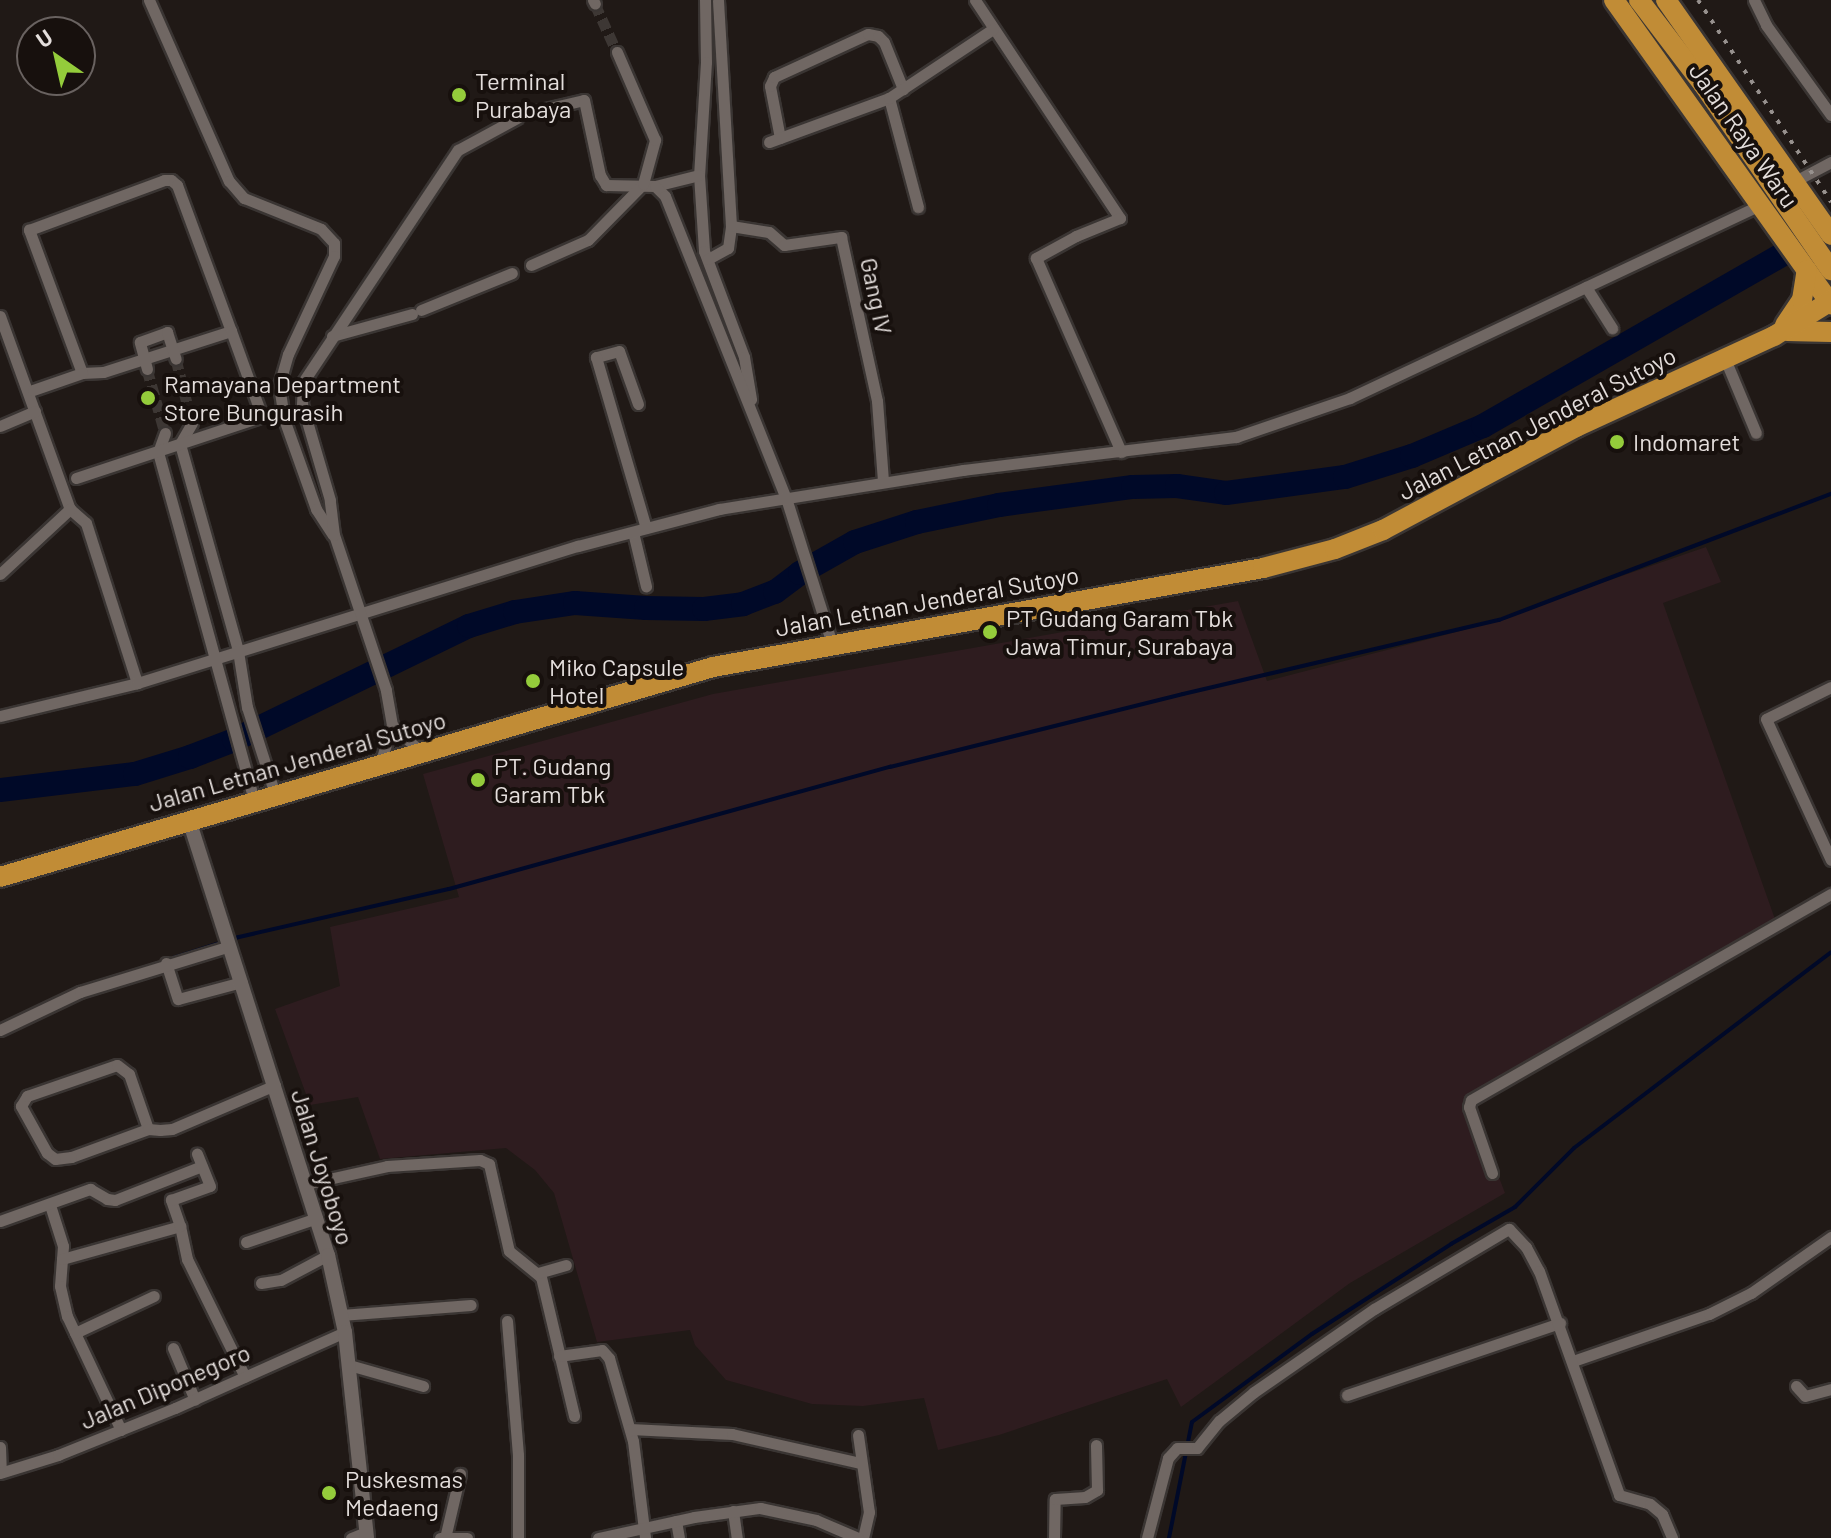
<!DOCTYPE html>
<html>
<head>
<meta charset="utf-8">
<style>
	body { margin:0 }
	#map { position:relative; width:1831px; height:1538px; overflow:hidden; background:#201916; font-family:Barlow,sans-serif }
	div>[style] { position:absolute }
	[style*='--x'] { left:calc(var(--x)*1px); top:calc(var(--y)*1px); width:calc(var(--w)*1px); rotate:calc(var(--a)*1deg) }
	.industrial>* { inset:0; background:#2e1c1f }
	.stream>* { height:4px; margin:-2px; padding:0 2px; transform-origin:2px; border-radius:2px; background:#000928 }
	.river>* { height:24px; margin:-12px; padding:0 12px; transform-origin:12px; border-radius:12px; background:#000928 }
	.minor-tunnel>* { height:11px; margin-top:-5.5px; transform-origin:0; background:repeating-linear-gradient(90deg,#3d3734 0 11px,transparent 0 16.5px) }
	.roads { filter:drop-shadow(2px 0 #3a3533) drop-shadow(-2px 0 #3a3533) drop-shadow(0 2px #3a3533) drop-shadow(0 -2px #3a3533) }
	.minor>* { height:11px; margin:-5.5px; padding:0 5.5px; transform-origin:5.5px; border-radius:5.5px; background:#706763 }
	.tertiary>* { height:14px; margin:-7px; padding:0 7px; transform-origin:7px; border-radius:7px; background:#706763 }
	.trunk>* { height:20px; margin:-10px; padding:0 10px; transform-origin:10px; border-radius:10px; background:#c18c36 }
	.rail>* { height:4px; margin-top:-2px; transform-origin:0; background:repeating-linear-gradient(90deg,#97918e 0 4px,transparent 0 12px) }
	.dots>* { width:22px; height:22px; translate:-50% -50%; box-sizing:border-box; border:4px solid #17100d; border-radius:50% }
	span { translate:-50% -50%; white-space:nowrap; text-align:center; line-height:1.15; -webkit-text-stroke:8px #17100d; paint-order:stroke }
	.poi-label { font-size:24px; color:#e4dedc }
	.left { translate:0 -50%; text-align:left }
	.street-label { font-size:24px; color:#e4dedc }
	.north { position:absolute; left:16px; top:16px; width:80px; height:80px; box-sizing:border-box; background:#17100d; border:2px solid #696260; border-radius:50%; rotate:326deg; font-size:22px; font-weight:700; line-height:32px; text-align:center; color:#e4dedc }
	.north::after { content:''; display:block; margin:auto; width:28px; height:36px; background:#94cc3b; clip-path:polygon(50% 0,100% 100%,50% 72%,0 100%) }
</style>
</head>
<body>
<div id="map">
	<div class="industrial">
		<div style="clip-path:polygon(1706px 547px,1721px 582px,1663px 603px,1776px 922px,1468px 1097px,1505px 1193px,1350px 1283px,1181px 1407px,1167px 1379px,999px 1435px,938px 1450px,924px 1398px,863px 1406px,812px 1404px,726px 1380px,695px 1345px,690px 1330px,597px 1342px,554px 1193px,535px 1170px,506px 1148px,380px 1159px,358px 1097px,310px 1105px,275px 1009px,340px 986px,330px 927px,459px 897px,423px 774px,713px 694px,1238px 601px,1267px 681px,1464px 630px)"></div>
	</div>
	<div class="stream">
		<div style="--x:173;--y:958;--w:69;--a:-17.7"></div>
		<div style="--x:239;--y:937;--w:215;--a:-12.9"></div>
		<div style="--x:449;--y:889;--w:458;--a:-15.5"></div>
		<div style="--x:890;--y:767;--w:302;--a:-14"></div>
		<div style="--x:1183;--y:694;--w:325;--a:-13.2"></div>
		<div style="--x:1499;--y:620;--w:355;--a:-20.8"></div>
		<div style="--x:1169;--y:1538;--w:118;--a:-78.8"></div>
		<div style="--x:1192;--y:1422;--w:149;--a:-36.3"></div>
		<div style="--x:1312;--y:1334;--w:166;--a:-32.9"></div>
		<div style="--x:1451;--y:1244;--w:74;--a:-30"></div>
		<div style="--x:1515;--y:1207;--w:83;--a:-45"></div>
		<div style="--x:1574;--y:1148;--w:323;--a:-37.3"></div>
	</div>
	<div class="river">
		<div style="--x:0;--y:790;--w:136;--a:-6.8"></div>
		<div style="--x:135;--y:774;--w:58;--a:-17.2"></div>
		<div style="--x:190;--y:757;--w:47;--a:-21.1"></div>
		<div style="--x:234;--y:740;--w:261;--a:-25.9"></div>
		<div style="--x:469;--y:626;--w:48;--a:-16.9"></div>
		<div style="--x:515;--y:612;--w:61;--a:-8.5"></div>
		<div style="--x:575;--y:603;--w:71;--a:4"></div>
		<div style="--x:646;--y:608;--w:58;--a:1"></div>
		<div style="--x:704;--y:609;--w:39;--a:-7"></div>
		<div style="--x:743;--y:604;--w:34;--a:-21"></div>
		<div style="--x:775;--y:592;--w:31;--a:-37"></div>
		<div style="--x:800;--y:573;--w:63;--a:-29.4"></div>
		<div style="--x:855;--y:542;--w:65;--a:-17.9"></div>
		<div style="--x:917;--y:522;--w:84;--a:-11.7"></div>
		<div style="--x:999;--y:505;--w:135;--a:-7.7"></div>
		<div style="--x:1133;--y:487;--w:44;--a:-1.3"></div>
		<div style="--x:1177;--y:486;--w:49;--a:8.1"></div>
		<div style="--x:1226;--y:493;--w:120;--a:-7.7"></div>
		<div style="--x:1345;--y:477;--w:70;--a:-17.4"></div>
		<div style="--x:1412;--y:456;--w:77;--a:-22.9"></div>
		<div style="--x:1483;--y:426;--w:377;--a:-29.8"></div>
	</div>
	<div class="minor-tunnel">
		<div style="--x:595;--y:4;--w:53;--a:65.4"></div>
		<div style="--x:176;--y:359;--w:66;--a:76"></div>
		<div style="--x:147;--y:369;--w:66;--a:74.3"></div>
	</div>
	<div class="roads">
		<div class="minor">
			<div style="--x:149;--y:0;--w:198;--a:66.2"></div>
			<div style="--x:229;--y:181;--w:23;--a:49"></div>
			<div style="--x:244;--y:198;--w:83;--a:21.9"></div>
			<div style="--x:321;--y:229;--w:19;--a:47"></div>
			<div style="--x:334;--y:243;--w:13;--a:90"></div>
			<div style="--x:334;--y:256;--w:108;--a:115.1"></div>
			<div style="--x:288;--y:354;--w:33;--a:106"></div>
			<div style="--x:279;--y:386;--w:33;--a:81"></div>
			<div style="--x:284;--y:419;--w:96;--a:70.4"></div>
			<div style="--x:316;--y:509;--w:31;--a:57"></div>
			<div style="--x:593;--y:0;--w:4;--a:63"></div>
			<div style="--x:705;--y:0;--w:62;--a:89.1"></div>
			<div style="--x:706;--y:62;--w:113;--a:93.5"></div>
			<div style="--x:699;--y:175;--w:76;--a:86.2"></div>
			<div style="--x:704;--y:251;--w:113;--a:69.3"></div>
			<div style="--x:744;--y:357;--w:43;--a:80.5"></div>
			<div style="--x:975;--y:0;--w:262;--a:56.4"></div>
			<div style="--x:1120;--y:218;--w:48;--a:157.8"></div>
			<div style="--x:1076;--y:236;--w:46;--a:151.2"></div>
			<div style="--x:1036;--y:258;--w:212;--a:66.3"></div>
			<div style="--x:1754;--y:0;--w:28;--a:64"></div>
			<div style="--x:1766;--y:25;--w:111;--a:54.2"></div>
			<div style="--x:889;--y:98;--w:113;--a:75.1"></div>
			<div style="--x:532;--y:112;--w:53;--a:-13"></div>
			<div style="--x:584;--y:100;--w:77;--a:78"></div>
			<div style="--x:600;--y:175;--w:12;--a:59"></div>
			<div style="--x:606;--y:185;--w:49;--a:1.2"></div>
			<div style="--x:655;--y:186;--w:45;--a:-14"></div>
			<div style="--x:780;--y:138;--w:53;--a:-100.9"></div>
			<div style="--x:770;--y:86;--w:10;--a:-66"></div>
			<div style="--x:774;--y:77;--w:103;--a:-24.6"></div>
			<div style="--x:868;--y:34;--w:10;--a:11"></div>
			<div style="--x:878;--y:36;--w:8;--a:45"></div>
			<div style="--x:884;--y:42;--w:51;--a:68"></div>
			<div style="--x:769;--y:142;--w:128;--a:-20.1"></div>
			<div style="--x:889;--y:98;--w:125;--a:-33.6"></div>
			<div style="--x:164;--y:180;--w:7;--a:0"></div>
			<div style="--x:171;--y:180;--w:8;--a:40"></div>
			<div style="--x:177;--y:185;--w:156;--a:69.7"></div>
			<div style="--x:231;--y:331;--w:134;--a:162.2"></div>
			<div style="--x:103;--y:372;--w:21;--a:177"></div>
			<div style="--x:82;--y:373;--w:153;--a:-110.3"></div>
			<div style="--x:29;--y:230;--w:144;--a:-20.3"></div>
			<div style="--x:1795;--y:181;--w:41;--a:-27.8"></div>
			<div style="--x:655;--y:186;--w:14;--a:45"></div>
			<div style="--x:665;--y:196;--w:325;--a:68.2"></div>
			<div style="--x:786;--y:498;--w:153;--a:72.5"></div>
			<div style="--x:731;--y:226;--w:38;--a:9"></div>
			<div style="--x:769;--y:232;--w:20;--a:41"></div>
			<div style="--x:784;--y:245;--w:58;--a:-8"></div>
			<div style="--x:841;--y:237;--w:168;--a:77.6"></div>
			<div style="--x:877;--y:401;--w:80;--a:85.7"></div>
			<div style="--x:708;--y:259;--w:23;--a:-29"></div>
			<div style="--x:728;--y:248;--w:22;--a:-82"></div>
			<div style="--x:731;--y:226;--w:226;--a:-93.3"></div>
			<div style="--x:531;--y:265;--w:62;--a:-23.7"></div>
			<div style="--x:588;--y:240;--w:78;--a:-45.5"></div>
			<div style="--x:643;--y:184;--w:46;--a:-74.7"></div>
			<div style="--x:655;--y:140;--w:96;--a:-113.4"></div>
			<div style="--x:1586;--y:287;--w:49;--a:57.6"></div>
			<div style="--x:421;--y:310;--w:98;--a:-22.1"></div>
			<div style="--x:0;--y:316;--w:205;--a:70.1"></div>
			<div style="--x:70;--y:509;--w:21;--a:41"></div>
			<div style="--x:86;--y:523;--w:168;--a:72.3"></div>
			<div style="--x:332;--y:336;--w:83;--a:-15.4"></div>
			<div style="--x:1725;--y:359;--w:80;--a:67.3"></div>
			<div style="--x:147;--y:369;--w:28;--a:-105"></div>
			<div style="--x:140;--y:342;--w:29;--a:-20"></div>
			<div style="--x:167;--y:332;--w:28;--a:72"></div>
			<div style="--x:33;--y:390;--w:52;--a:-19.1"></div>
			<div style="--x:638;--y:404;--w:56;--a:-109.7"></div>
			<div style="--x:619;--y:351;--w:24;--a:165"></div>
			<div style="--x:596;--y:357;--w:178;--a:73.7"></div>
			<div style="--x:192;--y:423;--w:24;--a:120"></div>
			<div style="--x:180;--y:444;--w:215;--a:74.3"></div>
			<div style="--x:238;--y:651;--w:57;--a:80.9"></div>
			<div style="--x:247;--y:707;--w:91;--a:72.2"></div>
			<div style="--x:0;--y:426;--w:38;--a:-23"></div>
			<div style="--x:165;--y:433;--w:20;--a:110"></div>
			<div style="--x:158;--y:452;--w:361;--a:74.6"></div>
			<div style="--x:76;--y:478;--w:191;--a:-18.3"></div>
			<div style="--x:257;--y:418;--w:8;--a:-67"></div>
			<div style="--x:260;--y:411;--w:85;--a:-109.9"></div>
			<div style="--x:633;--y:532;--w:56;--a:76.5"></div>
			<div style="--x:0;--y:574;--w:96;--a:-42.9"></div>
			<div style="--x:1831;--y:687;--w:72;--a:153.8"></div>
			<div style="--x:1766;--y:719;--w:155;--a:65.3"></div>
			<div style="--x:0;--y:716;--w:141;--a:-13.5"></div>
			<div style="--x:137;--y:683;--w:462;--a:-17.3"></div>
			<div style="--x:578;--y:546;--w:146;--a:-14.7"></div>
			<div style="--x:719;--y:509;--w:247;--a:-9.1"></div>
			<div style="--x:963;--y:470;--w:275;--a:-6.9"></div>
			<div style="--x:1236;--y:437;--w:120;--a:-18.9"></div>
			<div style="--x:1350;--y:398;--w:454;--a:-25.2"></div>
			<div style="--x:392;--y:725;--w:40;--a:43"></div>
			<div style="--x:380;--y:764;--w:41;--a:-72.9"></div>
			<div style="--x:392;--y:725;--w:36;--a:-100"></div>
			<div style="--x:386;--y:690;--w:163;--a:-108.5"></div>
			<div style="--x:334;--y:535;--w:35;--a:-97"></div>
			<div style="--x:330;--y:500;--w:100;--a:-106.3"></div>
			<div style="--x:302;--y:404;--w:22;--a:-87"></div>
			<div style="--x:303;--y:382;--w:279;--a:-56.3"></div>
			<div style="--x:458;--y:150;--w:67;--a:-28.5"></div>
			<div style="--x:166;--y:963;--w:38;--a:72"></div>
			<div style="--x:178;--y:999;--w:66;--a:-14.9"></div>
			<div style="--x:0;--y:1030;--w:89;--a:-25.4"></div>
			<div style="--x:80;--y:992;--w:157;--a:-17"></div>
			<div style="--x:148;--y:1129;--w:82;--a:160"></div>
			<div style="--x:71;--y:1157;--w:16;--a:173"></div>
			<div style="--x:55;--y:1159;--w:10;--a:-143"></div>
			<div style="--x:47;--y:1153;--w:54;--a:-119"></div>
			<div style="--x:21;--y:1106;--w:12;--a:-59"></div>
			<div style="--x:27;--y:1096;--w:95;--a:-19"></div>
			<div style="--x:117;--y:1065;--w:15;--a:37"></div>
			<div style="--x:129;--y:1074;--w:58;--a:70.9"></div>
			<div style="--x:148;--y:1129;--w:12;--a:5"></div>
			<div style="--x:160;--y:1130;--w:12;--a:-5"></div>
			<div style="--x:172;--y:1129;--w:112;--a:-23.1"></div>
			<div style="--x:1492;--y:1173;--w:70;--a:-109.2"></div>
			<div style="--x:1469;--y:1107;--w:7;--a:-74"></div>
			<div style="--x:1471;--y:1100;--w:415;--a:-29.8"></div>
			<div style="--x:306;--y:1184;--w:83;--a:-12.5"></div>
			<div style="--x:387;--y:1166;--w:93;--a:-3.7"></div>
			<div style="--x:480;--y:1160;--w:10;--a:24"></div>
			<div style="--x:489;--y:1164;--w:89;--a:77.1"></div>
			<div style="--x:509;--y:1251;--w:41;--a:39.1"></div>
			<div style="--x:541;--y:1277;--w:143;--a:76.6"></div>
			<div style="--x:50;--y:1205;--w:43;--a:72.4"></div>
			<div style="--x:63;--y:1246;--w:40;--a:94.3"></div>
			<div style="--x:60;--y:1286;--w:31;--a:77"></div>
			<div style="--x:67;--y:1316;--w:126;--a:64.7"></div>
			<div style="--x:0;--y:1221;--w:96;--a:-19.6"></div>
			<div style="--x:90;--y:1189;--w:20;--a:30"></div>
			<div style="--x:107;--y:1199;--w:8;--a:7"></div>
			<div style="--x:115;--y:1200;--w:93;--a:-21.3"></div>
			<div style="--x:180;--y:1226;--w:34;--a:78"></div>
			<div style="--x:187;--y:1259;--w:131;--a:63.8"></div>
			<div style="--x:246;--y:1242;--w:75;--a:-18.7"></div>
			<div style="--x:62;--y:1259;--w:123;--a:-15.6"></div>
			<div style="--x:180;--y:1226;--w:28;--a:-109"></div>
			<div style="--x:171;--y:1200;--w:41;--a:-19.7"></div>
			<div style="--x:210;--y:1186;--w:35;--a:-112"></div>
			<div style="--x:538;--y:1273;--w:29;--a:-16"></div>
			<div style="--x:261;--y:1283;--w:20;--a:-9"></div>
			<div style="--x:281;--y:1280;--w:53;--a:-28"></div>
			<div style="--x:341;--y:1315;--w:130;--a:-4.4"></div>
			<div style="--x:507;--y:1321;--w:134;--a:85.3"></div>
			<div style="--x:518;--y:1455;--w:83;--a:90"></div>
			<div style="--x:75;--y:1333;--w:87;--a:-25.1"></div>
			<div style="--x:173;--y:1348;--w:56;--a:67.1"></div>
			<div style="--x:559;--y:1356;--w:43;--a:-7.9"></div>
			<div style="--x:602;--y:1350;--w:11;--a:49"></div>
			<div style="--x:609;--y:1358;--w:86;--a:73.9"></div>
			<div style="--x:633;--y:1441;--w:98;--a:82.9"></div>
			<div style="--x:1573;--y:1361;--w:144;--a:-19.1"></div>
			<div style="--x:1709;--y:1314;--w:47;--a:-26.6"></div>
			<div style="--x:1751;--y:1293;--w:98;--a:-35"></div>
			<div style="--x:349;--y:1365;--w:77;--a:15.8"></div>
			<div style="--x:1796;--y:1386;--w:13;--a:48"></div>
			<div style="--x:1805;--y:1396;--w:27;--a:-15"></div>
			<div style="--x:1347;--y:1395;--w:225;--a:-18.7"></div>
			<div style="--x:630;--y:1429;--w:102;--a:2.8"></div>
			<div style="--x:732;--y:1434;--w:132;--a:12.7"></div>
			<div style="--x:858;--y:1435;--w:78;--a:81.9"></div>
			<div style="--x:869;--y:1512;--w:27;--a:103"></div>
			<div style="--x:0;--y:1447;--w:25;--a:88"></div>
			<div style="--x:0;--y:1473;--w:61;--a:-17.2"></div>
			<div style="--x:58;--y:1455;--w:126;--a:-21.9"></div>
			<div style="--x:175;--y:1408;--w:186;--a:-24.1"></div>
			<div style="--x:733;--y:1511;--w:27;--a:82"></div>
			<div style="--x:676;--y:1521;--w:17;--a:80"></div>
			<div style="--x:351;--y:1538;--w:16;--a:-22"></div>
			<div style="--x:440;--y:1538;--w:27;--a:0"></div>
			<div style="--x:445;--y:1538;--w:66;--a:-76.8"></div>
			<div style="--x:598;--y:1538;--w:98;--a:-12.3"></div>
			<div style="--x:694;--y:1517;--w:67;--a:-7.8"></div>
			<div style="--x:760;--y:1508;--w:57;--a:12.1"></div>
			<div style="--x:816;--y:1520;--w:46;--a:23.2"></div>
			<div style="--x:1054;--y:1538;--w:39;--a:-89"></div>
			<div style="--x:1055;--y:1499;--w:30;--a:-4"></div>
			<div style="--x:1085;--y:1497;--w:14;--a:-30"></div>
			<div style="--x:1097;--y:1490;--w:45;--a:-91.3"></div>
			<div style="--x:1147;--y:1538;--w:83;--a:-75.3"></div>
			<div style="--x:1168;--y:1458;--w:13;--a:-48"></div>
			<div style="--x:1177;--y:1448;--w:20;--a:0"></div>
			<div style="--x:1197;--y:1448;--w:35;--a:-51"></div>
			<div style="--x:1219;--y:1421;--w:45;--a:-39.6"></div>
			<div style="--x:1254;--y:1392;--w:146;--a:-34.7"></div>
			<div style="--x:1374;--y:1309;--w:157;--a:-30.7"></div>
			<div style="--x:1509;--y:1229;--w:25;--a:47"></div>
			<div style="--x:1526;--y:1247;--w:27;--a:62"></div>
			<div style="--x:1539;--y:1271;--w:238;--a:70.3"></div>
			<div style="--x:1619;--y:1495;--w:32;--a:16"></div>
			<div style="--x:1650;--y:1504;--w:16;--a:40"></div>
			<div style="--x:1662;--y:1514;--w:26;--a:67"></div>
		</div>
		<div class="tertiary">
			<div style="--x:189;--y:820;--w:457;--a:72.3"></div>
			<div style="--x:328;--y:1255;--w:79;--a:77.6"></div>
			<div style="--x:345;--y:1332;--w:207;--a:83.9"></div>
		</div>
		<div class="trunk">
			<div style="--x:1614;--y:0;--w:374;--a:54.5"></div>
			<div style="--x:1639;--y:0;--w:106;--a:52.7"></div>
			<div style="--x:1703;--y:84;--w:226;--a:55.5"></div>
			<div style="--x:1666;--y:0;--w:287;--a:54.9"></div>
			<div style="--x:1785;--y:325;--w:30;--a:-56"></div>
			<div style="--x:1802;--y:300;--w:30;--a:-81"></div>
			<div style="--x:1787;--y:331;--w:44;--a:1.3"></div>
			<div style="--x:0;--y:877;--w:743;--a:-16.41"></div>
			<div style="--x:713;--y:667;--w:559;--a:-10.2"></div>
			<div style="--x:1263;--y:568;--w:74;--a:-14.8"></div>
			<div style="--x:1335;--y:549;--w:52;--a:-21.6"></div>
			<div style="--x:1383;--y:530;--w:219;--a:-28.1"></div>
			<div style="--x:1576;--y:427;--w:218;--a:-24.7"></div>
			<div style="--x:1774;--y:336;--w:67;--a:-31.6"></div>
		</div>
	</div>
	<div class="rail">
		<div style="--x:1698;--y:0;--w:242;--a:56.6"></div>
	</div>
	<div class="dots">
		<div style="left:459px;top:95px;background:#94cc3b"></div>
		<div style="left:148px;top:398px;background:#94cc3b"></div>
		<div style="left:1617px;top:442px;background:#94cc3b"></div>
		<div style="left:990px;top:632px;background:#94cc3b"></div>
		<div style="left:533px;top:681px;background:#94cc3b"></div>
		<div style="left:478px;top:780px;background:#94cc3b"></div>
		<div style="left:329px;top:1493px;background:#94cc3b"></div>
	</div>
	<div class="poi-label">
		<span class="left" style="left:475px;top:95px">Terminal<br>Purabaya</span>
		<span class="left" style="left:164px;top:398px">Ramayana Department<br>Store Bungurasih</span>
		<span class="left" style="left:1633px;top:442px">Indomaret</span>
		<span class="left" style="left:1006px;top:632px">PT Gudang Garam Tbk<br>Jawa Timur, Surabaya</span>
		<span class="left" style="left:549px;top:681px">Miko Capsule<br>Hotel</span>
		<span class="left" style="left:494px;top:780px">PT. Gudang<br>Garam Tbk</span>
		<span class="left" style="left:345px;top:1493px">Puskesmas<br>Medaeng</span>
	</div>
	<div class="street-label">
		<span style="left:1744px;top:135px;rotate:55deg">Jalan Raya Waru</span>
		<span style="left:877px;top:296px;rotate:78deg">Gang IV</span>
		<span style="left:1537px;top:423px;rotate:-27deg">Jalan Letnan Jenderal Sutoyo</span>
		<span style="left:927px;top:601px;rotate:-10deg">Jalan Letnan Jenderal Sutoyo</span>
		<span style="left:297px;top:761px;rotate:-16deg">Jalan Letnan Jenderal Sutoyo</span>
		<span style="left:323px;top:1167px;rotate:73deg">Jalan Joyoboyo</span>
		<span style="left:165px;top:1386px;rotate:-23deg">Jalan Diponegoro</span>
	</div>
	<div class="north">U</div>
</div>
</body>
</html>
